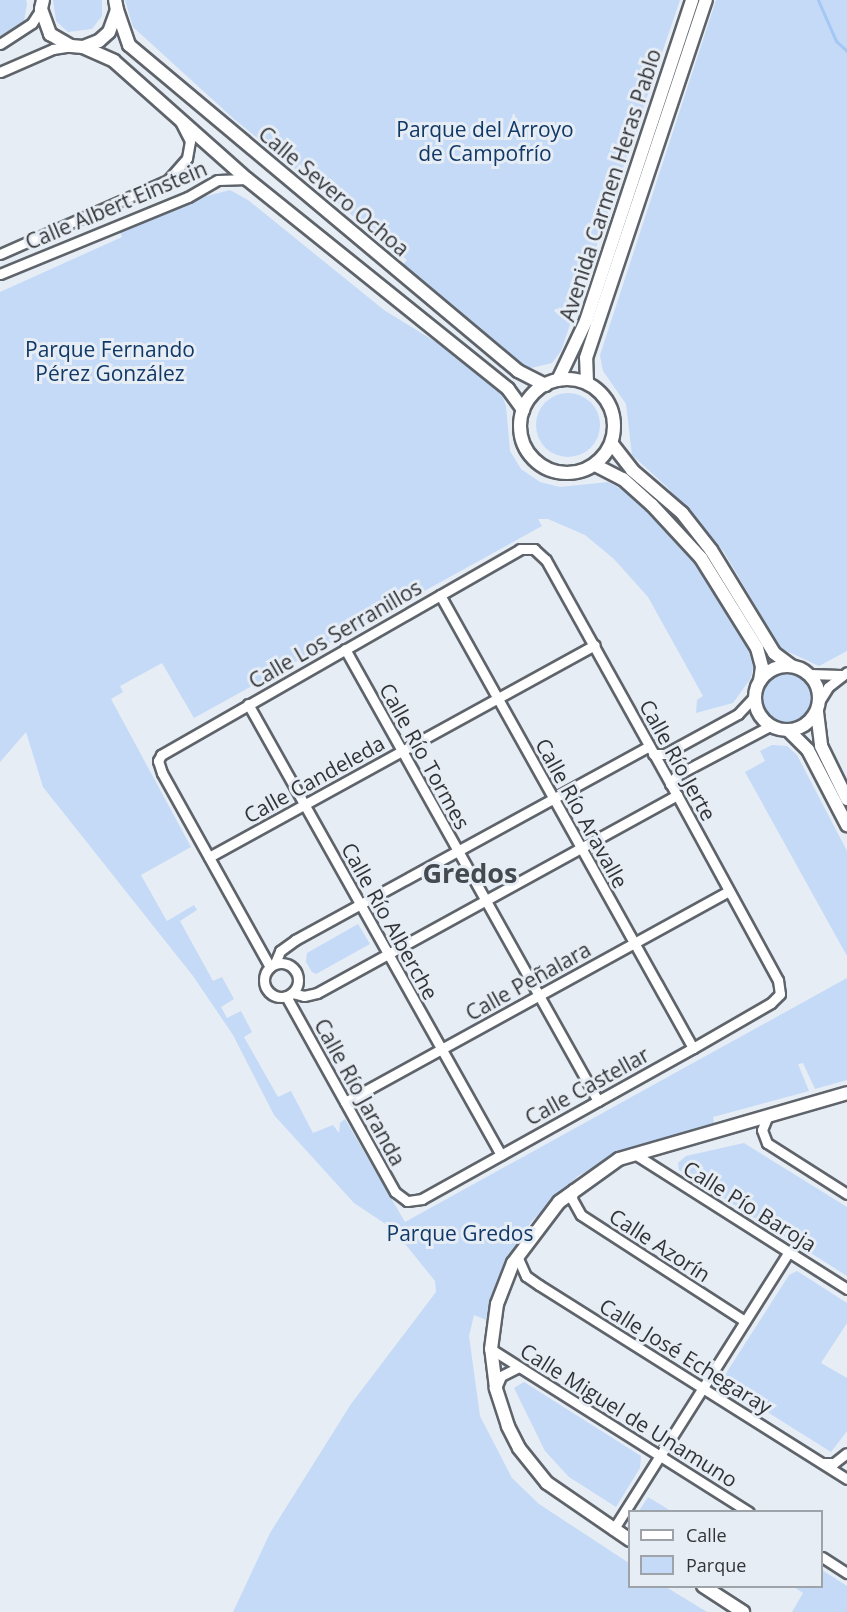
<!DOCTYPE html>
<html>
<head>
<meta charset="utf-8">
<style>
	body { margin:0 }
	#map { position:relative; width:847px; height:1612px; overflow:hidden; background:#e7edf5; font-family:"Open Sans",sans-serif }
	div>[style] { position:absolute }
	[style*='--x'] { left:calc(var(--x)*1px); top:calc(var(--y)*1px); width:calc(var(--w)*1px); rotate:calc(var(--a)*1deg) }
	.green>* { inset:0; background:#c4daf7 }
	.round { border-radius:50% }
	.stream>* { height:3px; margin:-1.5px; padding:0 1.5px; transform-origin:1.5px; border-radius:1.5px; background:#a4c7f4 }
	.roads { filter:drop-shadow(2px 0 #5f646b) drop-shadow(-2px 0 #5f646b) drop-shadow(0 2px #5f646b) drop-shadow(0 -2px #5f646b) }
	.street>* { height:9px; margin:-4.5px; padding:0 4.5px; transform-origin:4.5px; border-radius:4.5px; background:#fff }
	.street>.ring { margin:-4.5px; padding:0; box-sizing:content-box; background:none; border:9px solid #fff; border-radius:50% }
	.secondary>* { height:12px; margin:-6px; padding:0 6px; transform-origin:6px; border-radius:6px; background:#fff }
	.secondary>.ring { margin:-6px; padding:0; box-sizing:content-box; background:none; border:12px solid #fff; border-radius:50% }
	span { translate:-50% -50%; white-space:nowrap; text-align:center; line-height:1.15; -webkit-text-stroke:6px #e7edf5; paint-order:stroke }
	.park-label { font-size:21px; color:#113967 }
	.street-label { font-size:21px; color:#313336 }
	.district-label { font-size:27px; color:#454a50; font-weight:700 }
	.legend { position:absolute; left:628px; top:1510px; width:195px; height:78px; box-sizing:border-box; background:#e7edf5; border:2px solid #9ea3a9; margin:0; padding:8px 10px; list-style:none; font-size:18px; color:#313336 }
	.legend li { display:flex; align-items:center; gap:12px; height:30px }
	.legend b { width:30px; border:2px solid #9ea3a9 }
</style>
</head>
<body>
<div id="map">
	<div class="green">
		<div style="clip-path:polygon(0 0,26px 0,27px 4px,24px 21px,0 36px)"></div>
		<div style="clip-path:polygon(53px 0,102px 0,102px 16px,92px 29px,68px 32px,56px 21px)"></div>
		<div style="clip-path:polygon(125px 0,680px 0,561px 351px,552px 363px,531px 368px,513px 360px,400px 268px,407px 260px,234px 119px,133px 27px)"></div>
		<div style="clip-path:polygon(716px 0,847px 0,847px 651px,819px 666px,780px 648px,724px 552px,668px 488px,632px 455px,626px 404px,603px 371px,600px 355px)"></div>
		<div style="clip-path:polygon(230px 190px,248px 200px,384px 310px,439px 344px,501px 393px,506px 406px,510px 451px,521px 469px,540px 482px,560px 487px,608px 482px,634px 496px,703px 572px,730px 614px,754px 662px,751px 678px,733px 703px,696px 713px,697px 700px,703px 696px,648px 597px,614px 559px,585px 535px,548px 519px,538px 519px,542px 526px,194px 718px,162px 663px,120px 686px,123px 692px,111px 699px,191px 847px,141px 875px,164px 916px,167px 921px,194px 905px,197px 910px,180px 921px,213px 981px,222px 977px,234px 999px,221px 1007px,227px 1018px,241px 1011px,252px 1032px,244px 1037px,278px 1097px,291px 1091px,313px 1133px,333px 1125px,339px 1133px,340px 1123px,345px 1119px,405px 1222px,847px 978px,847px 1080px,815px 1089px,803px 1063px,798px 1064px,809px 1091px,713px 1117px,714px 1123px,627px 1149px,578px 1176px,531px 1222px,504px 1269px,489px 1321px,474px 1315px,469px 1336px,480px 1416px,512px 1478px,539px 1504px,629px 1563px,630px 1586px,666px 1587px,707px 1612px,233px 1612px,270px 1533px,351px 1404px,436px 1292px,435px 1281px,393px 1229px,354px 1203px,274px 1115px,233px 1035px,193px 976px,43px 787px,26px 732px,0 762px,0 292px,122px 237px,120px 232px,203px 197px)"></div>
		<div class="round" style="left:536px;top:393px;width:64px;height:64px"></div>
		<div class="round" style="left:763px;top:673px;width:50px;height:50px"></div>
		<div style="clip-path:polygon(772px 745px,787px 746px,797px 755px,847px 851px,847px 956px,745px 772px,765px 761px,760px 751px)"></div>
		<div style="clip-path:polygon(358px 924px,370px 944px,316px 974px,312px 972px,306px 962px,307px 953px)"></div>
		<div style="clip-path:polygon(744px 1143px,847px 1207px,847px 1276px,679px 1170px,678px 1163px,686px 1156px)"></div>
		<div style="clip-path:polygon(797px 1271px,847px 1303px,847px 1323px,821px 1363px,847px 1378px,847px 1431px,831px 1452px,724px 1385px,723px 1378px,789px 1275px)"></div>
		<div style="clip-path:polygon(524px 1382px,641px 1456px,640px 1468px,616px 1507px,569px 1477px,545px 1451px,514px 1388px)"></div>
		<div style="clip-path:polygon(648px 1497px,671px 1511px,639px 1511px)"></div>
		<div style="clip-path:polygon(822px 1570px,847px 1586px,847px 1612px,792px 1612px,803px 1593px,794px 1587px,822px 1586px)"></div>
	</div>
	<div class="stream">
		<div style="--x:818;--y:0;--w:45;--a:66.3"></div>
		<div style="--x:836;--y:41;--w:15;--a:42"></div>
	</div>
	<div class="roads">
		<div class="street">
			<div style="--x:0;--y:44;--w:38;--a:-33"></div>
			<div style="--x:32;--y:23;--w:17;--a:-57"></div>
			<div style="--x:0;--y:72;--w:58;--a:-23.5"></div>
			<div style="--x:53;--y:49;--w:18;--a:-9"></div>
			<div style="--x:0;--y:254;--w:184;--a:-23.8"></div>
			<div style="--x:168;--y:180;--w:29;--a:-49"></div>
			<div style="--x:187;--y:158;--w:17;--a:-80"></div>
			<div style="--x:190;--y:141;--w:22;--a:-117"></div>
			<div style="--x:0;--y:274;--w:203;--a:-22.3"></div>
			<div style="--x:188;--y:197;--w:34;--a:-30"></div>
			<div style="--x:218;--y:180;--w:29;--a:-2"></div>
			<div style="--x:440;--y:595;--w:519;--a:60.82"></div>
			<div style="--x:345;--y:649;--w:518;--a:60.76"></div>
			<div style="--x:809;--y:674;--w:32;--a:2"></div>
			<div style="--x:820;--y:700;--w:15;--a:-58"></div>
			<div style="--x:828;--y:687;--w:24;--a:-38"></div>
			<div style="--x:248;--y:704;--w:517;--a:60.71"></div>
			<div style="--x:653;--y:754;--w:12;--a:0"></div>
			<div style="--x:665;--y:754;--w:83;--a:-28.7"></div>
			<div style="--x:738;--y:714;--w:25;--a:-47"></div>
			<div style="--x:670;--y:784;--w:11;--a:-52"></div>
			<div style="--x:677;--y:775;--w:105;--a:-27.8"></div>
			<div style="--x:209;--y:857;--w:440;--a:-28.8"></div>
			<div class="ring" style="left:264px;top:963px;width:25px;height:25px"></div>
			<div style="--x:275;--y:963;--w:13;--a:-67"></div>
			<div style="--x:280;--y:951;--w:19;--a:-36"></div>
			<div style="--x:295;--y:940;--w:404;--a:-28.7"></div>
			<div style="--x:270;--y:967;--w:222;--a:-119.1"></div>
			<div style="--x:162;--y:773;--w:13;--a:-108"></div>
			<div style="--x:158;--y:761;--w:7;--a:-63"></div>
			<div style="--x:161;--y:755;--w:414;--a:-29.8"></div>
			<div style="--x:520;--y:549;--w:14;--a:0"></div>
			<div style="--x:534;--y:549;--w:16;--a:43"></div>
			<div style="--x:546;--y:560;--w:269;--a:60.9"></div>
			<div style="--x:677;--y:795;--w:211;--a:61.4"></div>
			<div style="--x:778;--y:980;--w:14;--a:82"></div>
			<div style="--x:780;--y:994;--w:13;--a:135"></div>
			<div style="--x:771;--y:1003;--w:90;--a:150"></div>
			<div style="--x:693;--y:1048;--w:310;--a:150.9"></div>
			<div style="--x:422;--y:1199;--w:15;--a:172"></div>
			<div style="--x:407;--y:1201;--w:15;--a:-143"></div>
			<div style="--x:395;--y:1192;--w:224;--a:-119.1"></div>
			<div style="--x:292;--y:993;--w:12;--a:14"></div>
			<div style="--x:304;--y:996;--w:13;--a:-13"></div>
			<div style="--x:317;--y:993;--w:411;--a:-28.8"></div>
			<div style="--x:345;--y:1102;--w:438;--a:-28.8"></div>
			<div style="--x:768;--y:1115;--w:16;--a:112"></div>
			<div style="--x:762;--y:1130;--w:14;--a:69"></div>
			<div style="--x:767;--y:1143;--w:95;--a:32.5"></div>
			<div style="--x:633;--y:1153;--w:254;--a:32.4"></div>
			<div style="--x:573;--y:1189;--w:10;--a:96"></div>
			<div style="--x:572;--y:1199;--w:18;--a:61"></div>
			<div style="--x:581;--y:1215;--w:195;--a:32.9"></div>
			<div style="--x:517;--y:1256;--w:22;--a:66"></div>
			<div style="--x:526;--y:1276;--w:16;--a:35"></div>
			<div style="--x:539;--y:1285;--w:364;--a:32.2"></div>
			<div style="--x:491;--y:1349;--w:305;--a:32.3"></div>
			<div style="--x:496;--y:1388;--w:13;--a:-67"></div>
			<div style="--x:501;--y:1376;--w:20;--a:-27"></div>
			<div style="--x:823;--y:1463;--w:11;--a:0"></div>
			<div style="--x:834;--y:1463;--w:16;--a:-38"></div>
			<div style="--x:613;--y:1530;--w:329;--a:-57.7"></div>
			<div style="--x:822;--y:1557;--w:30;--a:33"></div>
		</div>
		<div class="secondary">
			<div style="--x:43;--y:0;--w:9;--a:103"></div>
			<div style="--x:41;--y:9;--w:27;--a:70"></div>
			<div style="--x:50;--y:34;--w:24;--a:30"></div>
			<div style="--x:71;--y:46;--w:12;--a:5"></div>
			<div style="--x:83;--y:47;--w:17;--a:-21"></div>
			<div style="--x:99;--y:41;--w:13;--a:-42"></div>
			<div style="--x:109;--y:32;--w:23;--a:-70"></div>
			<div style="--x:117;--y:10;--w:10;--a:-101"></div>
			<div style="--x:117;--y:10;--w:37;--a:71"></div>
			<div style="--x:129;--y:45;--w:508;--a:39.96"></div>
			<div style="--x:518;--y:371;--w:31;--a:27"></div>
			<div style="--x:83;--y:47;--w:34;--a:24"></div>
			<div style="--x:114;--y:61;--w:178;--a:41.6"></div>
			<div style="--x:247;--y:179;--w:335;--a:38.8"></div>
			<div style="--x:508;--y:389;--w:26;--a:54"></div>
			<div class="ring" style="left:520px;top:379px;width:82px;height:82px"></div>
			<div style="--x:558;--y:380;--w:65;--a:-64.6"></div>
			<div style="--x:586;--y:321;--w:338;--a:-71.7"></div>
			<div style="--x:587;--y:383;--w:25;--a:-92"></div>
			<div style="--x:586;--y:358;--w:378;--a:-71.5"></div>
			<div style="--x:612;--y:444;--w:33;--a:52"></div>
			<div style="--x:632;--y:470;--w:66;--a:40.7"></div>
			<div style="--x:682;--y:513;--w:47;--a:51.9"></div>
			<div style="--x:711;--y:550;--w:121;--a:58.5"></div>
			<div style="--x:774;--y:653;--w:21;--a:37"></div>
			<div style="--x:595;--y:465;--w:31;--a:27"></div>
			<div style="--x:623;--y:479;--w:39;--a:42"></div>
			<div style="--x:652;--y:505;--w:72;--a:47.2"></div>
			<div style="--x:701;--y:558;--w:106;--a:58.1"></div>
			<div style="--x:757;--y:648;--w:20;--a:75"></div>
			<div style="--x:762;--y:667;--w:14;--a:98"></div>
			<div class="ring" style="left:755px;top:666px;width:52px;height:52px"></div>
			<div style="--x:817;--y:712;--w:34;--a:83"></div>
			<div style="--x:821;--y:746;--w:59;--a:63.9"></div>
			<div style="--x:789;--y:731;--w:27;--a:45"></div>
			<div style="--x:808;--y:750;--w:85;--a:62.5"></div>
			<div style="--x:630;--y:1540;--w:101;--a:-145.5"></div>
			<div style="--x:547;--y:1483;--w:45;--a:-128.7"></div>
			<div style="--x:519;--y:1448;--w:25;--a:-117"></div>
			<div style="--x:508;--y:1426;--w:40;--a:-108"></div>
			<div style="--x:496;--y:1388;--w:39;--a:-97"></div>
			<div style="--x:491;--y:1349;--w:45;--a:-82.4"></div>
			<div style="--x:497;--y:1304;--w:44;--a:-68.7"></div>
			<div style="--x:513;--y:1263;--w:76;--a:-53"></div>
			<div style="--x:559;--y:1202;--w:74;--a:-35.6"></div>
			<div style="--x:619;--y:1159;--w:237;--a:-16.1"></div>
			<div style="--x:703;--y:1586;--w:48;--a:33"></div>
		</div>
	</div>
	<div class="park-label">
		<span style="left:485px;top:141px">Parque del Arroyo<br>de Campofrío</span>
		<span style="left:110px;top:361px">Parque Fernando<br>Pérez González</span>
		<span style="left:460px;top:1233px">Parque Gredos</span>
	</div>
	<div class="street-label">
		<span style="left:610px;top:185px;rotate:-72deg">Avenida Carmen Heras Pablo</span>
		<span style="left:334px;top:191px;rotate:40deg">Calle Severo Ochoa</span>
		<span style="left:116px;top:205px;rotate:-23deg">Calle Albert Einstein</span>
		<span style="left:335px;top:634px;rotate:-30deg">Calle Los Serranillos</span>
		<span style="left:425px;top:756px;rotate:61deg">Calle Río Tormes</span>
		<span style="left:678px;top:760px;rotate:61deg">Calle Río Jerte</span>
		<span style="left:314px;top:779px;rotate:-29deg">Calle Candeleda</span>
		<span style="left:582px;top:813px;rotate:61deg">Calle Río Aravalle</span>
		<span style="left:390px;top:921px;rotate:61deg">Calle Río Alberche</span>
		<span style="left:528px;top:981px;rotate:-29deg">Calle Peñalara</span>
		<span style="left:587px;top:1086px;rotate:-29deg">Calle Castellar</span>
		<span style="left:360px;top:1092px;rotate:61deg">Calle Río Jaranda</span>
		<span style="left:750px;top:1206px;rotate:32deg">Calle Pío Baroja</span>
		<span style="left:660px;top:1245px;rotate:33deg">Calle Azorín</span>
		<span style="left:686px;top:1356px;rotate:32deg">Calle José Echegaray</span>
		<span style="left:629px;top:1415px;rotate:32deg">Calle Miguel de Unamuno</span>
	</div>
	<div class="district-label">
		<span style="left:470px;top:873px">Gredos</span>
	</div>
	<ul class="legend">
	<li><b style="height:8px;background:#fff"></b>Calle</li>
	<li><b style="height:16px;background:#c4daf7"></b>Parque</li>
	</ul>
</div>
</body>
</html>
